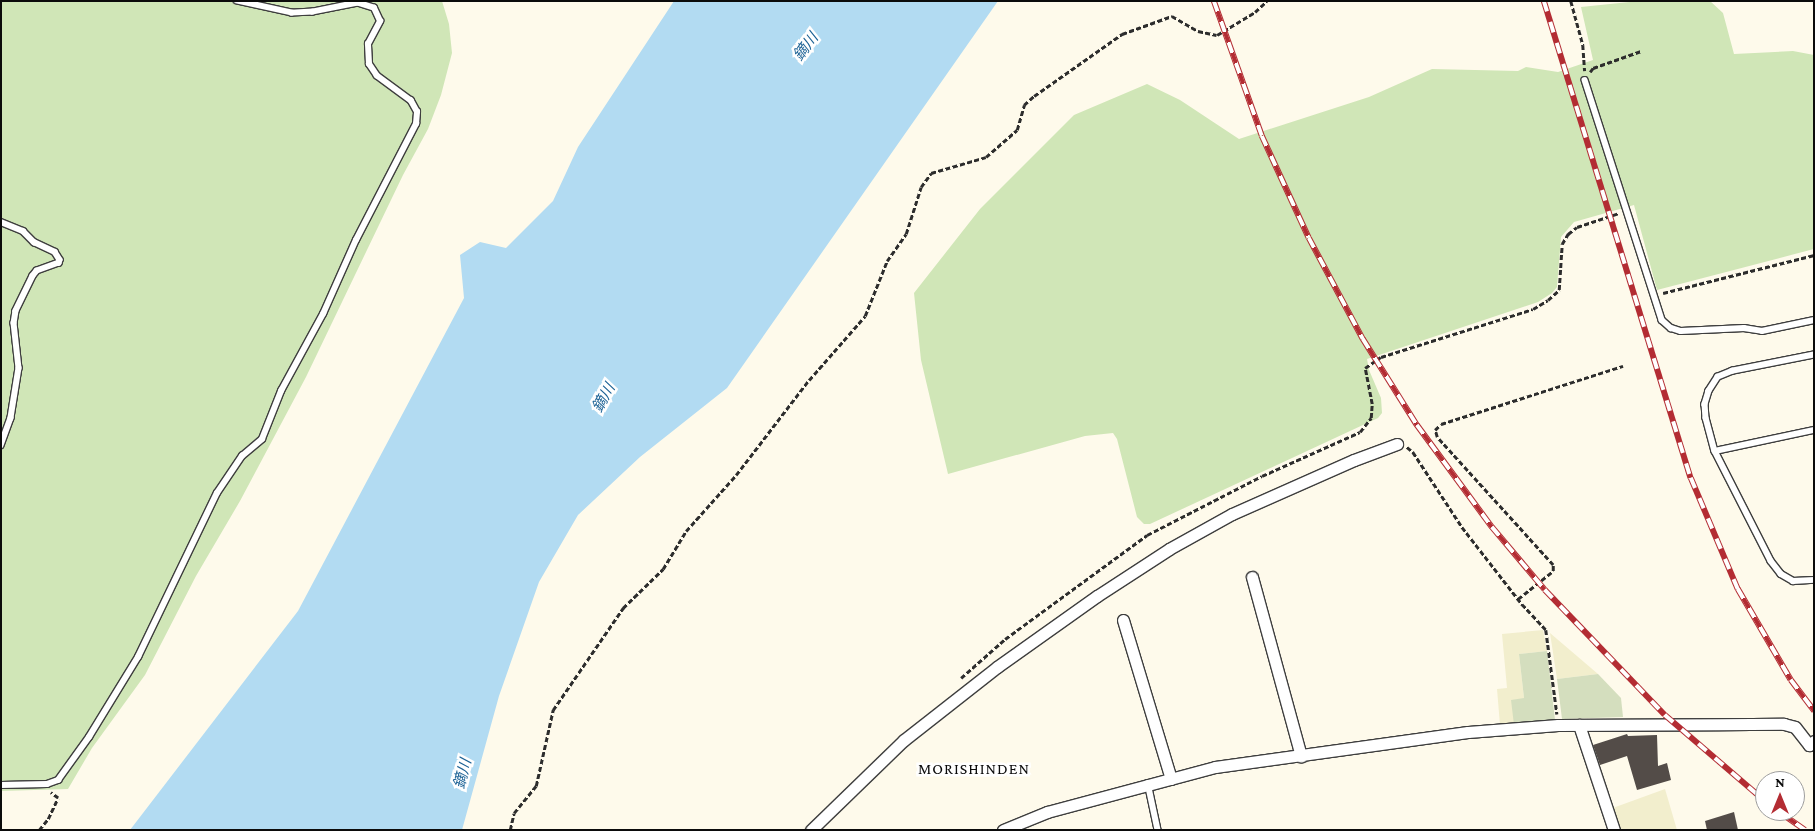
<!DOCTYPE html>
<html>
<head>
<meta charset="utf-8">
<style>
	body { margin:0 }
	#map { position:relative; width:1815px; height:831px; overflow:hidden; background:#fefaeb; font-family:"Crimson Pro","Noto Sans JP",serif }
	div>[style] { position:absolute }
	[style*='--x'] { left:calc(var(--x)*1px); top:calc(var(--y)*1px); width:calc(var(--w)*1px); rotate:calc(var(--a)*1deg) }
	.farmland>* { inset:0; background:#f2eecd }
	.green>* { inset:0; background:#d0e6b7 }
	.cemetery>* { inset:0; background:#d4debe }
	.water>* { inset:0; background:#b2dbf2 }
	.building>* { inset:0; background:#534c48 }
	.path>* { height:2.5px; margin-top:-1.25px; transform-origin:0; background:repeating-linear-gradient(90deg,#2d2d2d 0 5px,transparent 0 7.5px) }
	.roads { filter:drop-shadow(1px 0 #3e3e3e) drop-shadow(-1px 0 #3e3e3e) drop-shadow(0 1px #3e3e3e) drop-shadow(0 -1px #3e3e3e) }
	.service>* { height:5.5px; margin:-2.75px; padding:0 2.75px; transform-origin:2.75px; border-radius:2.75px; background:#fff }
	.minor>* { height:11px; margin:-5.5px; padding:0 5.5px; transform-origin:5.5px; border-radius:5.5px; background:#fff }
	.rail>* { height:5.5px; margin-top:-2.75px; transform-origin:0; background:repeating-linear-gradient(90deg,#fff 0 11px,#b32c33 0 22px); box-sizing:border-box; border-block:1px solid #b32c33 }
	span { translate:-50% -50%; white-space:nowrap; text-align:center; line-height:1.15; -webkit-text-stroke:5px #fff; paint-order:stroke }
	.water-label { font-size:15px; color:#1c6295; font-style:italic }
	.quarter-label { font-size:16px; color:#0b0b0b; letter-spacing:1px }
	.frame { position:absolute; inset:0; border:2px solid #0b0b0b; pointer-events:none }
	.north { position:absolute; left:1755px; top:771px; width:50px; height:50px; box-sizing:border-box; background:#fff; border:1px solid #9d9d9d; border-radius:50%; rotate:0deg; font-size:14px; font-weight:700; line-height:20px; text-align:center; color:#0b0b0b }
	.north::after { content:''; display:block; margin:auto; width:18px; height:22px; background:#b32c33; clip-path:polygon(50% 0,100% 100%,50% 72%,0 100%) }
</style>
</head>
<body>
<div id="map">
	<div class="farmland">
		<div style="clip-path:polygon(1543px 630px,1547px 651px,1519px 654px,1524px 698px,1514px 725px,1500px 725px,1497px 689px,1507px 688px,1502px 634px)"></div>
		<div style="clip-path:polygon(1550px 633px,1598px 674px,1557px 679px)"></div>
		<div style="clip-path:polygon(1665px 789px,1677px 830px,1617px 830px,1610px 809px)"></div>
	</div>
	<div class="green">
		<div style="clip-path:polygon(1px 1px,442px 1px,449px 24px,452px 53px,441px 95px,428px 129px,403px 175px,306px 377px,240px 501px,196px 576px,145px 675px,92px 748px,68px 789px,1px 791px)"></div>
		<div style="clip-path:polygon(1639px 1px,1710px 1px,1723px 13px,1734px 54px,1793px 51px,1814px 55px,1814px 249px,1657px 290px,1634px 205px,1574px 222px,1561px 237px,1557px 287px,1552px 293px,1538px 302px,1367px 359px,1369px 370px,1381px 398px,1382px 413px,1378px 418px,1150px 524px,1144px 524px,1137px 517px,1117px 439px,1113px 433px,1085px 436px,948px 474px,921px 360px,914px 293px,980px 209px,1074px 115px,1147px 84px,1180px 100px,1239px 139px,1369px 97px,1432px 69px,1518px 71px,1526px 67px,1558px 72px,1593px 60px,1581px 7px)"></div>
	</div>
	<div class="cemetery">
		<div style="clip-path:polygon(1547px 651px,1555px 720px,1514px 725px,1511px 700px,1524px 698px,1519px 654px)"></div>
		<div style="clip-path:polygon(1598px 674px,1621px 698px,1623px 717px,1562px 719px,1557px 679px)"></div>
	</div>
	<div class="water">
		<div style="clip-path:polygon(674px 1px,998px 1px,727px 388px,640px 457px,578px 515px,539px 582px,499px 696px,462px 830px,130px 830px,298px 611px,464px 298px,460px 255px,480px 242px,506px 248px,553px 201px,578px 147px)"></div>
	</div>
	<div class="building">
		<div style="clip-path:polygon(1627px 734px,1628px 736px,1657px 735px,1658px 766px,1667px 763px,1671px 780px,1637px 790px,1627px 756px,1600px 765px,1593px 745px)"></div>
		<div style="clip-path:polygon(1734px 812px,1738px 830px,1707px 830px,1705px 821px)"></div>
	</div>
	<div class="path">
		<div style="--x:1571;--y:1;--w:46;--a:74.7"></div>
		<div style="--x:1583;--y:45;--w:26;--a:86"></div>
		<div style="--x:1590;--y:72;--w:5;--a:-53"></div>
		<div style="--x:1593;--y:68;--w:51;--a:-19.5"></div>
		<div style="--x:1663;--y:293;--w:156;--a:-14.1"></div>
		<div style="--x:1407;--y:447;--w:8;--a:40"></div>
		<div style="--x:1413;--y:452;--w:90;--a:56.8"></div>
		<div style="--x:1462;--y:527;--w:98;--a:52.1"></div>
		<div style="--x:1522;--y:604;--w:35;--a:47"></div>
		<div style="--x:1546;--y:630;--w:85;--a:82.5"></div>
		<div style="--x:1518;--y:599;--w:45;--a:-38.7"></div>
		<div style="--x:1553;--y:571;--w:6;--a:-90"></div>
		<div style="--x:1553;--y:565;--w:173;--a:-132.2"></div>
		<div style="--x:1437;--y:437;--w:7;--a:-106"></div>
		<div style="--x:1435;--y:430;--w:8;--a:-45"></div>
		<div style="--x:1441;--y:424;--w:191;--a:-17.7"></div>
		<div style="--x:961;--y:678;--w:59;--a:-41.6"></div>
		<div style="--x:1005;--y:639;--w:176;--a:-36.2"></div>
		<div style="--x:1147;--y:535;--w:129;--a:-27.2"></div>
		<div style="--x:1262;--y:476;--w:107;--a:-24.2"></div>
		<div style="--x:1360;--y:432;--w:18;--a:-52"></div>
		<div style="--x:1371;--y:418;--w:14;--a:-86"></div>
		<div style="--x:1372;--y:404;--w:37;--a:-101"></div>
		<div style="--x:1365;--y:368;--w:19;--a:-35"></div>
		<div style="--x:1381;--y:357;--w:159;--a:-17.5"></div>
		<div style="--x:1533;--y:309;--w:17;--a:-31"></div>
		<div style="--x:1548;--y:300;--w:15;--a:-42"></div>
		<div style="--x:1559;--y:290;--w:46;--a:-86.3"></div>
		<div style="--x:1562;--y:244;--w:12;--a:-59"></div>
		<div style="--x:1568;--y:234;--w:11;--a:-38"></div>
		<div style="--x:1577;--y:227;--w:44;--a:-18.4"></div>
		<div style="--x:39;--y:830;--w:14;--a:-51"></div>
		<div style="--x:48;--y:819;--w:23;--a:-65"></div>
		<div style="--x:58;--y:798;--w:9;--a:-144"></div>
		<div style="--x:510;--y:830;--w:17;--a:-77"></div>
		<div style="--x:514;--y:813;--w:35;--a:-51"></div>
		<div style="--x:536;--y:786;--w:78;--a:-77.4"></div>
		<div style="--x:553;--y:710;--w:124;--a:-55.5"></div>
		<div style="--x:623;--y:608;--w:56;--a:-44.3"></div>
		<div style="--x:663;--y:569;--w:44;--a:-58.8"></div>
		<div style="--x:686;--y:531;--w:75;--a:-48.2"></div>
		<div style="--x:736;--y:475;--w:120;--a:-52.5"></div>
		<div style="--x:809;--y:380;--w:85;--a:-48.8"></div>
		<div style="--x:865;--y:316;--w:59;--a:-68.2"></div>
		<div style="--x:887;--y:261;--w:33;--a:-55"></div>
		<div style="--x:906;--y:234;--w:49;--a:-72.3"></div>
		<div style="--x:921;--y:187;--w:17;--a:-54"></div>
		<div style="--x:931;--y:173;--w:57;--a:-16.2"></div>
		<div style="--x:986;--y:157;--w:41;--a:-41.1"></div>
		<div style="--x:1017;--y:130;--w:26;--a:-74"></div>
		<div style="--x:1024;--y:105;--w:13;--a:-42"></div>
		<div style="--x:1034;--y:96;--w:108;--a:-35.2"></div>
		<div style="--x:1122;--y:34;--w:53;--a:-19.8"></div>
		<div style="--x:1172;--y:16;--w:30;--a:30"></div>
		<div style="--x:1198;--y:31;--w:19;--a:12"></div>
		<div style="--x:1217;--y:35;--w:44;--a:-31.2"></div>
		<div style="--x:1255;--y:12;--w:16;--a:-43"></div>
	</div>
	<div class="roads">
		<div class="service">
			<div style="--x:1585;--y:80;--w:252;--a:72.2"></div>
			<div style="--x:1662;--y:320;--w:12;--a:42"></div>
			<div style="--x:1671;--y:328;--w:10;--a:17"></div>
			<div style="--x:1681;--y:331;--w:63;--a:-2.7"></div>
			<div style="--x:1744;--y:328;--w:18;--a:9"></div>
			<div style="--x:1762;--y:331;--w:53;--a:-11.9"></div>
			<div style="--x:1;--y:222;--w:24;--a:22"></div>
			<div style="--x:23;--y:231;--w:16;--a:45"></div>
			<div style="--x:34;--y:242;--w:23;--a:25"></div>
			<div style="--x:55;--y:252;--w:9;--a:58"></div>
			<div style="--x:60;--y:260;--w:3;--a:108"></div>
			<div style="--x:59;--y:263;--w:23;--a:160"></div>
			<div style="--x:37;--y:271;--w:6;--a:129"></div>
			<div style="--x:33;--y:276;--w:39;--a:116"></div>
			<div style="--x:16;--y:311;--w:12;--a:99"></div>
			<div style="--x:14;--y:323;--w:45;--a:83.7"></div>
			<div style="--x:19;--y:368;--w:51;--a:99.1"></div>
			<div style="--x:11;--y:418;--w:29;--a:110"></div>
			<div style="--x:1814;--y:355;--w:83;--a:168.8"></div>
			<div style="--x:1733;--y:371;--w:16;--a:158"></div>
			<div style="--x:1718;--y:377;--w:17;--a:123"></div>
			<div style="--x:1709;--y:391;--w:14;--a:107"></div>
			<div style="--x:1705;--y:404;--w:14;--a:86"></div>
			<div style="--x:1706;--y:418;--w:34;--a:75"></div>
			<div style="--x:1715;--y:451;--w:123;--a:63"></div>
			<div style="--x:1771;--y:561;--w:16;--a:52"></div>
			<div style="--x:1781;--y:574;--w:14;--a:30"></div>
			<div style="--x:1793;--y:581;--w:21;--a:-3"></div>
			<div style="--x:1715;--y:451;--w:101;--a:-12"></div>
			<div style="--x:1148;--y:783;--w:48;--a:78"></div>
			<div style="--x:1;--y:785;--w:46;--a:-1.2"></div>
			<div style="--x:47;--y:784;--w:12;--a:-20"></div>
			<div style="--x:58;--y:780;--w:53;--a:-54.2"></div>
			<div style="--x:89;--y:737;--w:94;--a:-58.5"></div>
			<div style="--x:138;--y:657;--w:182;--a:-64.3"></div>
			<div style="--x:217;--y:493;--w:45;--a:-56"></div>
			<div style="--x:242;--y:456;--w:26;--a:-40"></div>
			<div style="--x:262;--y:439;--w:52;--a:-68.4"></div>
			<div style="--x:281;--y:391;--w:88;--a:-61.4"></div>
			<div style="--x:323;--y:314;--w:81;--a:-66"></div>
			<div style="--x:356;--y:240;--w:131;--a:-62.7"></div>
			<div style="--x:416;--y:124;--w:12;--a:-85"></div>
			<div style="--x:417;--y:112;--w:13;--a:-119"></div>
			<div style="--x:411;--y:101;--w:42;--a:-143.7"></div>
			<div style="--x:377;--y:76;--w:14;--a:-124"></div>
			<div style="--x:369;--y:64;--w:20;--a:-93"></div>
			<div style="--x:368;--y:44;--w:26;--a:-62"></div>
			<div style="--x:380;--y:21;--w:14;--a:-115"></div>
			<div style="--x:374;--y:8;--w:17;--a:-163"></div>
			<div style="--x:358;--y:3;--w:46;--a:168.7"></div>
			<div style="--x:313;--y:12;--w:21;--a:177"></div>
			<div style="--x:292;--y:13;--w:56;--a:-167.7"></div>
		</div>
		<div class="minor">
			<div style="--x:1252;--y:577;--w:186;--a:74.7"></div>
			<div style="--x:1123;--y:620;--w:166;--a:73.2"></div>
			<div style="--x:1579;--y:725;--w:111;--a:71.6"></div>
			<div style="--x:811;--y:830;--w:129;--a:-44.1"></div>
			<div style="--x:904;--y:740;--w:118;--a:-38.1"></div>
			<div style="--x:997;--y:667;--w:123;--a:-35.4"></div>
			<div style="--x:1097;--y:596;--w:86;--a:-33.1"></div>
			<div style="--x:1169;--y:549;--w:72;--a:-29.1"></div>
			<div style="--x:1232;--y:514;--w:133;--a:-23.9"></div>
			<div style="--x:1354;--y:460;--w:46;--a:-20.4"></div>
			<div style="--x:1003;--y:830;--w:48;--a:-22.2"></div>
			<div style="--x:1047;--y:812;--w:174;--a:-15"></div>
			<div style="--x:1215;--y:767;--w:255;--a:-7.9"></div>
			<div style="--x:1468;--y:732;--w:90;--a:-4.4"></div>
			<div style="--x:1558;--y:725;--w:226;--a:-0.3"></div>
			<div style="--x:1784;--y:724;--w:11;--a:15"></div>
			<div style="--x:1795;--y:727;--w:23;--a:52"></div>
			<div style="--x:1809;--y:745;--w:6;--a:-39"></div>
		</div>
	</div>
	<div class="rail">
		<div style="--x:1214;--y:1;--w:143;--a:70.4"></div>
		<div style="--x:1262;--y:136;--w:112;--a:65.3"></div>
		<div style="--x:1309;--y:238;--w:115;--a:61.9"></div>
		<div style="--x:1363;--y:339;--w:102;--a:57.9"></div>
		<div style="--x:1417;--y:425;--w:127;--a:53.7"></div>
		<div style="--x:1492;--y:527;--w:82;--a:49.9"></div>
		<div style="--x:1545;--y:590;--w:173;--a:46.2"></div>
		<div style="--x:1665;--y:715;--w:132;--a:40.7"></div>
		<div style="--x:1544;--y:1;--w:499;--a:72.9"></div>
		<div style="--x:1691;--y:478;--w:121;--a:67.1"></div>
		<div style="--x:1738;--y:589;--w:105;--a:59.8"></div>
		<div style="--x:1791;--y:680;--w:39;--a:53"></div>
		<div style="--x:1778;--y:811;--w:33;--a:35"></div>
	</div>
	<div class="water-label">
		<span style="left:806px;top:47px;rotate:-53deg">鏑川</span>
		<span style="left:604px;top:398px;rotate:-61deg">鏑川</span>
		<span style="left:463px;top:774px;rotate:-76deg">鏑川</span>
	</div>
	<div class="quarter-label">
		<span style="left:974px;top:769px">MORISHINDEN</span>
	</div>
	<div class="frame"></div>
	<div class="north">N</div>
</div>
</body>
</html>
